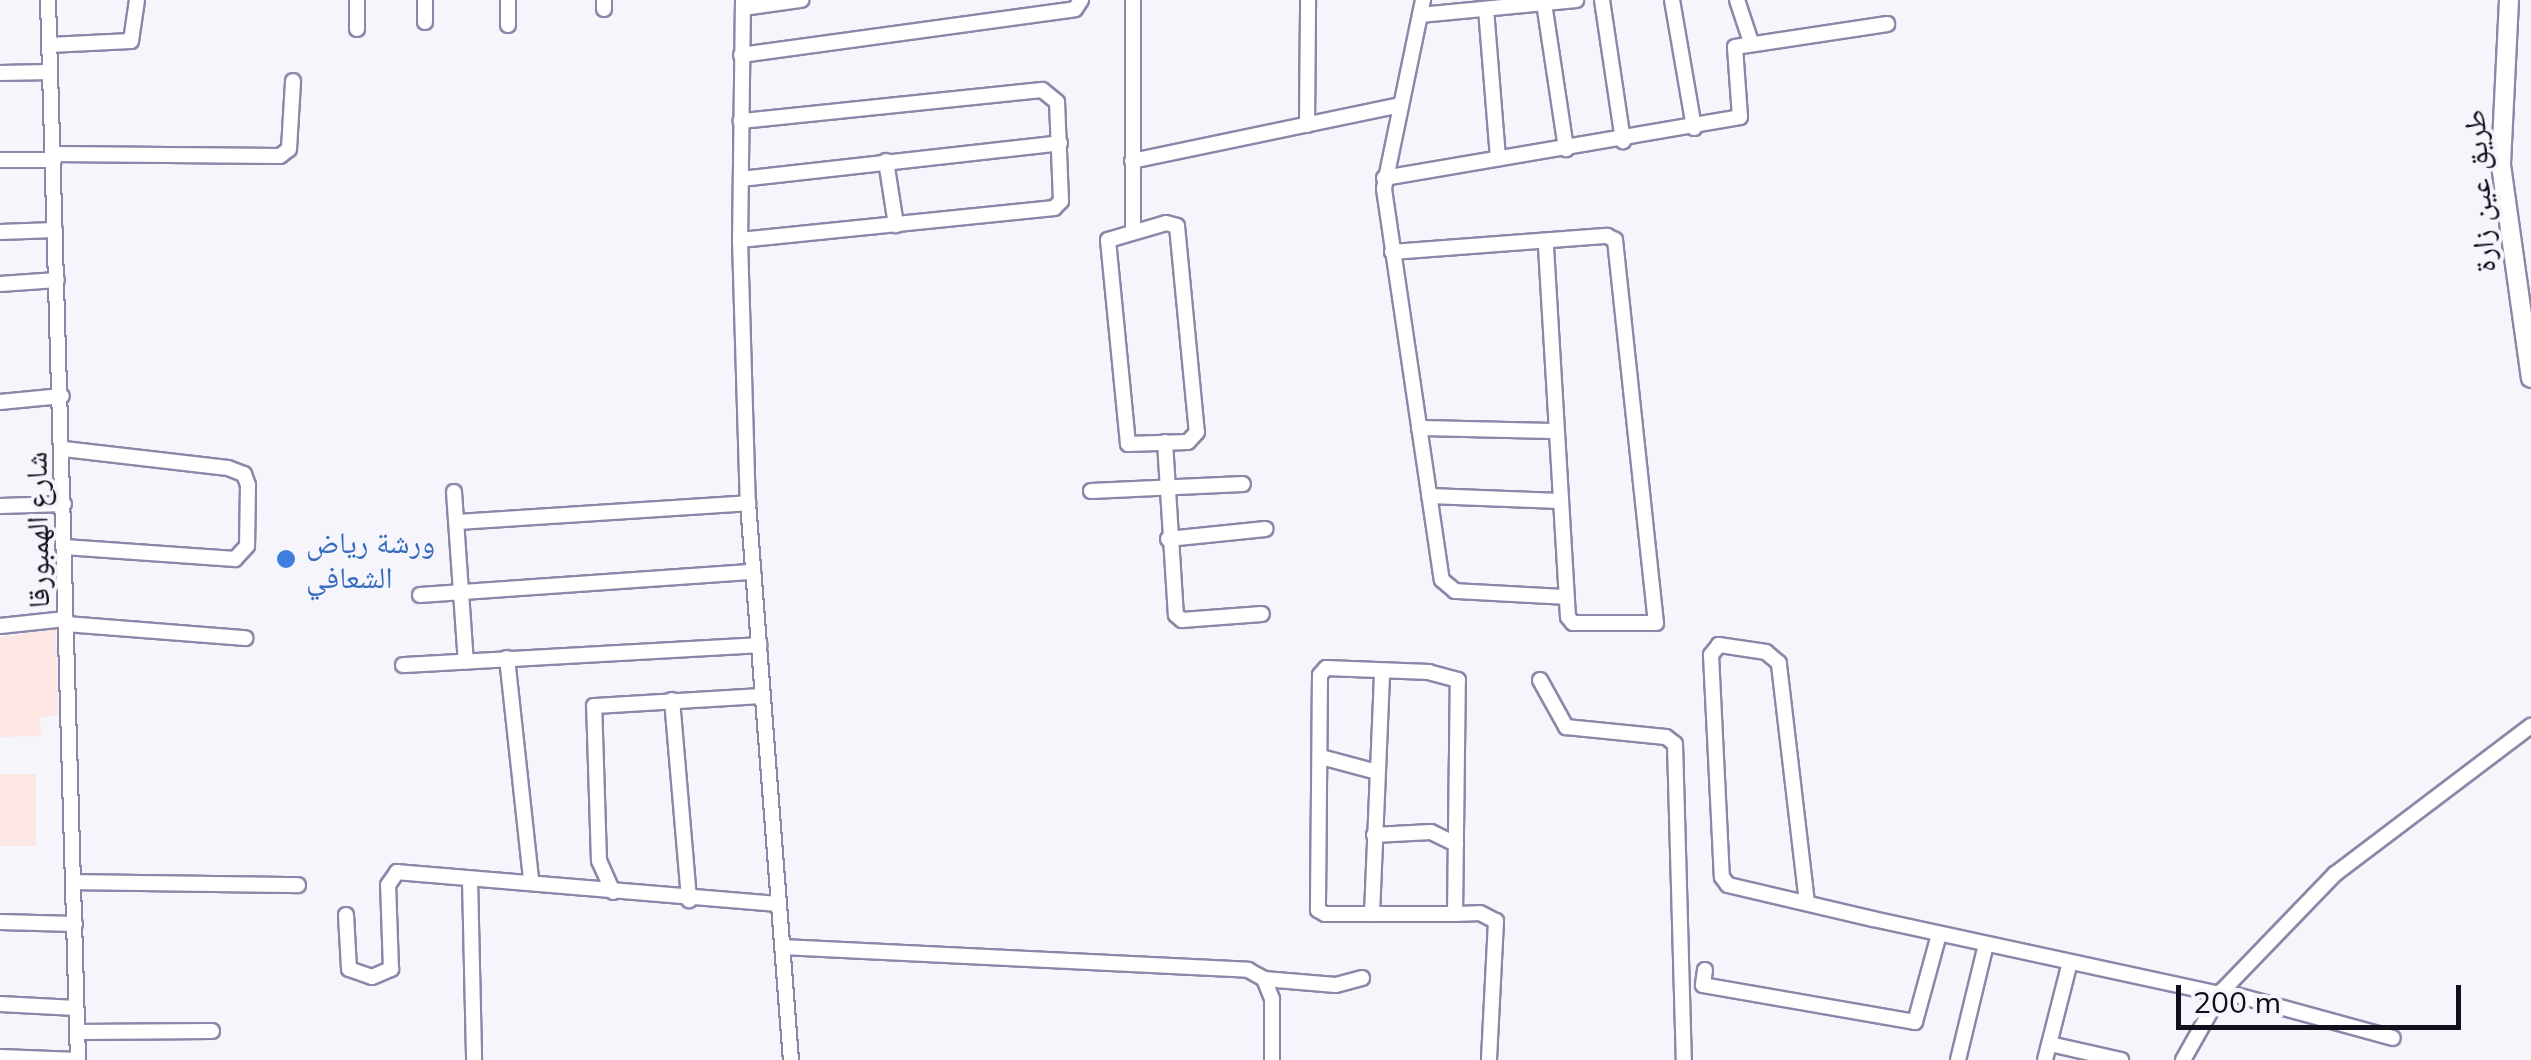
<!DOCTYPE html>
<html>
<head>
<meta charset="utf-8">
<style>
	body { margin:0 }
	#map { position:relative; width:2531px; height:1060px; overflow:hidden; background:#f6f5fc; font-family:Mulish,"Noto Naskh Arabic",sans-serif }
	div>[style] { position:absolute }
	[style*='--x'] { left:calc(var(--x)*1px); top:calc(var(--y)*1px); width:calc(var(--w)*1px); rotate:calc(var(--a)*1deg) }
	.industrial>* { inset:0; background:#fce7e4; transform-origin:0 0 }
	.roads { filter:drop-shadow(2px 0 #8c87a8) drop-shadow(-2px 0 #8c87a8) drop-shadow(0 2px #8c87a8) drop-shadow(0 -2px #8c87a8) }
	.minor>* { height:14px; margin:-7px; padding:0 7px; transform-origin:7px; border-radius:7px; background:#fff }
	.major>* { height:18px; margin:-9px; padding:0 9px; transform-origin:9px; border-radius:9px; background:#fff }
	.dots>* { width:28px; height:28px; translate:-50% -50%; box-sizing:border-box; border:5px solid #f6f5fc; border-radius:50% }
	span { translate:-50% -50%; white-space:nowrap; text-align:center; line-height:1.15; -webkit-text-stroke:8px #f6f5fc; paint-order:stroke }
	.street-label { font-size:30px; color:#110f1b }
	.shop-label { font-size:30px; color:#366cbe }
	.left { translate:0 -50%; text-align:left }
	.scale { position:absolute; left:2176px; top:985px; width:285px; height:45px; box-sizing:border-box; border:5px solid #110f1b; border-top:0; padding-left:12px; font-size:30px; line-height:35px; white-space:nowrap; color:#110f1b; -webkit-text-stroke:8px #f6f5fc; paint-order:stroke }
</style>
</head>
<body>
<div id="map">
	<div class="industrial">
		<div style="clip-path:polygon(56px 629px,58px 715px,40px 718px,41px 736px,0 737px,0 637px)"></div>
		<div style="left:0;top:774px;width:36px;height:72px"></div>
	</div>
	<div class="roads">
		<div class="minor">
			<div style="--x:48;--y:0;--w:1060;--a:88.38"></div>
			<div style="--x:357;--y:0;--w:29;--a:90"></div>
			<div style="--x:508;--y:0;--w:25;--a:90"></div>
			<div style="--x:743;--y:0;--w:240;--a:90.7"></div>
			<div style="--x:740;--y:240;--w:263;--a:88.3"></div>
			<div style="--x:748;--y:503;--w:559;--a:85.59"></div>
			<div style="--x:1133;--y:0;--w:230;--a:90"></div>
			<div style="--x:1423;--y:0;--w:193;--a:101.7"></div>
			<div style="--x:1384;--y:189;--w:395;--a:81.6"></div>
			<div style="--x:1442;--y:580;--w:17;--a:40"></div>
			<div style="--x:1455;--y:591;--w:111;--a:3.1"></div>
			<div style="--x:1602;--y:0;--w:143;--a:81.5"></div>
			<div style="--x:1672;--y:0;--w:130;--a:80.2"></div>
			<div style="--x:1737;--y:0;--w:44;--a:71.6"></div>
			<div style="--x:1544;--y:3;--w:148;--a:81.4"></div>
			<div style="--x:743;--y:8;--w:59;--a:-7.9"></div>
			<div style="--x:604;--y:9;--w:9;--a:-90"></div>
			<div style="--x:1486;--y:9;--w:150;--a:85.4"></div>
			<div style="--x:1420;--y:15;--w:157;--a:-5.5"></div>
			<div style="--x:425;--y:22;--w:22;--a:-90"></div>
			<div style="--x:49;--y:45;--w:82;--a:-2.8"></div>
			<div style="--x:131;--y:41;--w:41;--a:-81.7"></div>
			<div style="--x:741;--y:55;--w:337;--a:-7.8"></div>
			<div style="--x:1075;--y:9;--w:11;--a:-56"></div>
			<div style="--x:0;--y:73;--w:50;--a:-1.1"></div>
			<div style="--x:1307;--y:125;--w:125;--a:-89.5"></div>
			<div style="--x:54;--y:154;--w:226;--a:0.5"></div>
			<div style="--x:280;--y:156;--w:11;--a:-38"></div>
			<div style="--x:289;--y:149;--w:68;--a:-86.6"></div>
			<div style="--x:0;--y:160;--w:54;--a:0"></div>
			<div style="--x:886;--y:161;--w:65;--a:81.1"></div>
			<div style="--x:1132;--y:161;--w:270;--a:-11.8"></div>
			<div style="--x:1384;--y:178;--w:361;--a:-9.7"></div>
			<div style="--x:1740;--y:117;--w:70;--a:-94.1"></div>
			<div style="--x:1735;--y:47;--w:154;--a:-8.6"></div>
			<div style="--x:741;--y:179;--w:321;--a:-6.4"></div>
			<div style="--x:1166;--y:223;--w:11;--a:15"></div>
			<div style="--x:1177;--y:226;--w:207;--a:84.5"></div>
			<div style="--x:1197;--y:432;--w:13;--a:132"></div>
			<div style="--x:1188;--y:442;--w:60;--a:178.1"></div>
			<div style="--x:1128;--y:444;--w:205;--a:-95.6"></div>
			<div style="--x:1108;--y:240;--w:60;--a:-16.3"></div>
			<div style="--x:0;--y:232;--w:55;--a:-2.1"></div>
			<div style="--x:740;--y:240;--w:316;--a:-5.8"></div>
			<div style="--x:1054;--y:208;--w:10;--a:-45"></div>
			<div style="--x:1061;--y:201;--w:99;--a:-92.3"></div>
			<div style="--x:1057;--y:102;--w:19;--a:-141"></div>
			<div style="--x:1042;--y:90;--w:303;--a:174.1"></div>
			<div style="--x:1392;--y:252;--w:216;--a:-4.3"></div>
			<div style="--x:1607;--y:236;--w:9;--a:27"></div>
			<div style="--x:1615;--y:240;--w:385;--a:83.9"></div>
			<div style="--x:1656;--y:623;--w:83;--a:180"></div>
			<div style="--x:1573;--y:623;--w:8;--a:-130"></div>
			<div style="--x:1568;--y:617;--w:375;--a:-93.4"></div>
			<div style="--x:0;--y:284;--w:57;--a:-4"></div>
			<div style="--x:0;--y:402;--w:62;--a:-5.5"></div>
			<div style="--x:1419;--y:428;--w:136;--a:1.3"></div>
			<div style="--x:1165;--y:442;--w:173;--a:86.4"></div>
			<div style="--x:1176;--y:615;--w:8;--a:40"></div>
			<div style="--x:1182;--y:620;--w:80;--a:-4.3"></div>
			<div style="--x:64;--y:449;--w:165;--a:6.6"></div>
			<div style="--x:228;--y:468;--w:17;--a:21"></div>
			<div style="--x:244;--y:474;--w:12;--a:70"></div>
			<div style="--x:248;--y:485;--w:61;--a:90.9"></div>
			<div style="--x:247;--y:546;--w:18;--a:133"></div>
			<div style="--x:235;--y:559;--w:171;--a:-176"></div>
			<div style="--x:1091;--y:491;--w:152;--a:-2.6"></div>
			<div style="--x:454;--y:492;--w:170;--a:86"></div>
			<div style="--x:1429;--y:496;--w:131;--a:2.2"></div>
			<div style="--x:0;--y:506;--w:64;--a:-1.8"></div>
			<div style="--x:457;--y:522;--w:292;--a:-3.7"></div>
			<div style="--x:1168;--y:539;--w:98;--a:-5.9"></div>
			<div style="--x:420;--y:595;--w:334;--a:-4"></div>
			<div style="--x:66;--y:624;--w:180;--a:4.5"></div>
			<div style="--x:0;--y:626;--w:66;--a:-6.1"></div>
			<div style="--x:507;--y:658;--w:222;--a:83.8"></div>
			<div style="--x:403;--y:665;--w:357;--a:-3.2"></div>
			<div style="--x:1540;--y:680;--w:54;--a:61"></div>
			<div style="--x:1566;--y:727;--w:100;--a:5.7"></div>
			<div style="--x:1666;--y:737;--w:11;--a:38"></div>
			<div style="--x:1675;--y:744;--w:316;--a:88.4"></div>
			<div style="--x:672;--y:700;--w:201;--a:85.1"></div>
			<div style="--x:1321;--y:757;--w:58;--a:15"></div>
			<div style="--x:1374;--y:835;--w:57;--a:-3"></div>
			<div style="--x:1431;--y:832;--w:28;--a:26"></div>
			<div style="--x:470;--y:879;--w:181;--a:88.7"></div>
			<div style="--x:74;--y:882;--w:224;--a:0.8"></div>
			<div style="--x:613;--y:892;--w:34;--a:-114"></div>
			<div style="--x:599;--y:861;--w:155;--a:-91.8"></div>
			<div style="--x:594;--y:706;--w:169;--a:-3.4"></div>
			<div style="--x:1807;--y:903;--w:242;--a:-96.7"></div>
			<div style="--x:1779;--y:663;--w:17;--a:-140"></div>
			<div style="--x:1766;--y:652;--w:48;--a:-171.5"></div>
			<div style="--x:1719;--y:645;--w:13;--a:129"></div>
			<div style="--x:1711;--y:655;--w:222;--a:87.2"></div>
			<div style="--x:1722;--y:877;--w:10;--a:53"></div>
			<div style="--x:1728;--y:885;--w:149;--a:13.2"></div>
			<div style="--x:1873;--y:919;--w:354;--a:12.2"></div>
			<div style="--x:1372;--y:914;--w:242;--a:-87.6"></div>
			<div style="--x:1455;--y:914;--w:234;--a:-89.3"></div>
			<div style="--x:1458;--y:680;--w:30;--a:-165"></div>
			<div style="--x:1429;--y:672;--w:103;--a:-177.8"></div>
			<div style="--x:1326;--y:668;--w:9;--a:131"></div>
			<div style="--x:1320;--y:675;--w:235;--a:90.5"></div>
			<div style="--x:1318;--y:910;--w:8;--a:30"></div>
			<div style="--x:1325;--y:914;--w:130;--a:0"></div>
			<div style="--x:1455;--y:914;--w:25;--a:-2"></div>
			<div style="--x:1480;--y:913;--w:18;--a:27"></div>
			<div style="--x:1496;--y:921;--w:139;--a:92.9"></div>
			<div style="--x:346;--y:915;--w:54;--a:86.8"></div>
			<div style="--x:349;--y:969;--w:24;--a:19"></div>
			<div style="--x:372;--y:977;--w:21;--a:-23"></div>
			<div style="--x:391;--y:969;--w:84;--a:-92"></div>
			<div style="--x:388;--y:885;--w:16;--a:-55"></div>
			<div style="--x:397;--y:872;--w:381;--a:4.8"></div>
			<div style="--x:0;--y:922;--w:75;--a:1.5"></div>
			<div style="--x:782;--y:947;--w:467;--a:2.8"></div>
			<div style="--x:1248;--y:970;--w:18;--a:29"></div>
			<div style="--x:1264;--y:979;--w:22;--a:68"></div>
			<div style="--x:1272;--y:999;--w:61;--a:90"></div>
			<div style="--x:1705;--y:970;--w:15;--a:98"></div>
			<div style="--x:1703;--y:985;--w:215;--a:9.9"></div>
			<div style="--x:1915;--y:1022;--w:91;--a:-74.7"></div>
			<div style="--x:1264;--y:979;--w:72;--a:4.8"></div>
			<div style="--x:1336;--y:985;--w:27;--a:-15"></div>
			<div style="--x:2222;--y:991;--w:177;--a:15.4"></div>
			<div style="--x:0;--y:1004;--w:76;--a:3"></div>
			<div style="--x:78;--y:1032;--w:134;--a:-0.4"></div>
			<div style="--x:2050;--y:1044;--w:73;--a:12.7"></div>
			<div style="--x:0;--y:1057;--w:78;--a:2.2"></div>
			<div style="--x:1958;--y:1060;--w:119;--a:-76.4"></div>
			<div style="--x:2045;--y:1060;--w:101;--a:-75.7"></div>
			<div style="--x:2183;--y:1060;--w:79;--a:-60.5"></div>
			<div style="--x:2222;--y:991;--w:163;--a:-46"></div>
			<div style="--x:2335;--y:874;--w:246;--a:-37.1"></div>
		</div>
		<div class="major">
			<div style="--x:2509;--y:0;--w:165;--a:92.8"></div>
			<div style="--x:2501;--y:165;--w:215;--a:82"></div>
		</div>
	</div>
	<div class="dots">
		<div style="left:286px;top:559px;background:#3f7fe0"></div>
	</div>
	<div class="street-label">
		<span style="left:2479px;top:191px;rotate:-94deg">طريق عين زارة</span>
		<span style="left:37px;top:530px;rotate:-91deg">شارع الهمبورقا</span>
	</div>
	<div class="shop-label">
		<span class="left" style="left:306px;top:559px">ورشة رياض<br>الشعافي</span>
	</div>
	<div class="scale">200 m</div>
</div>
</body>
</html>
